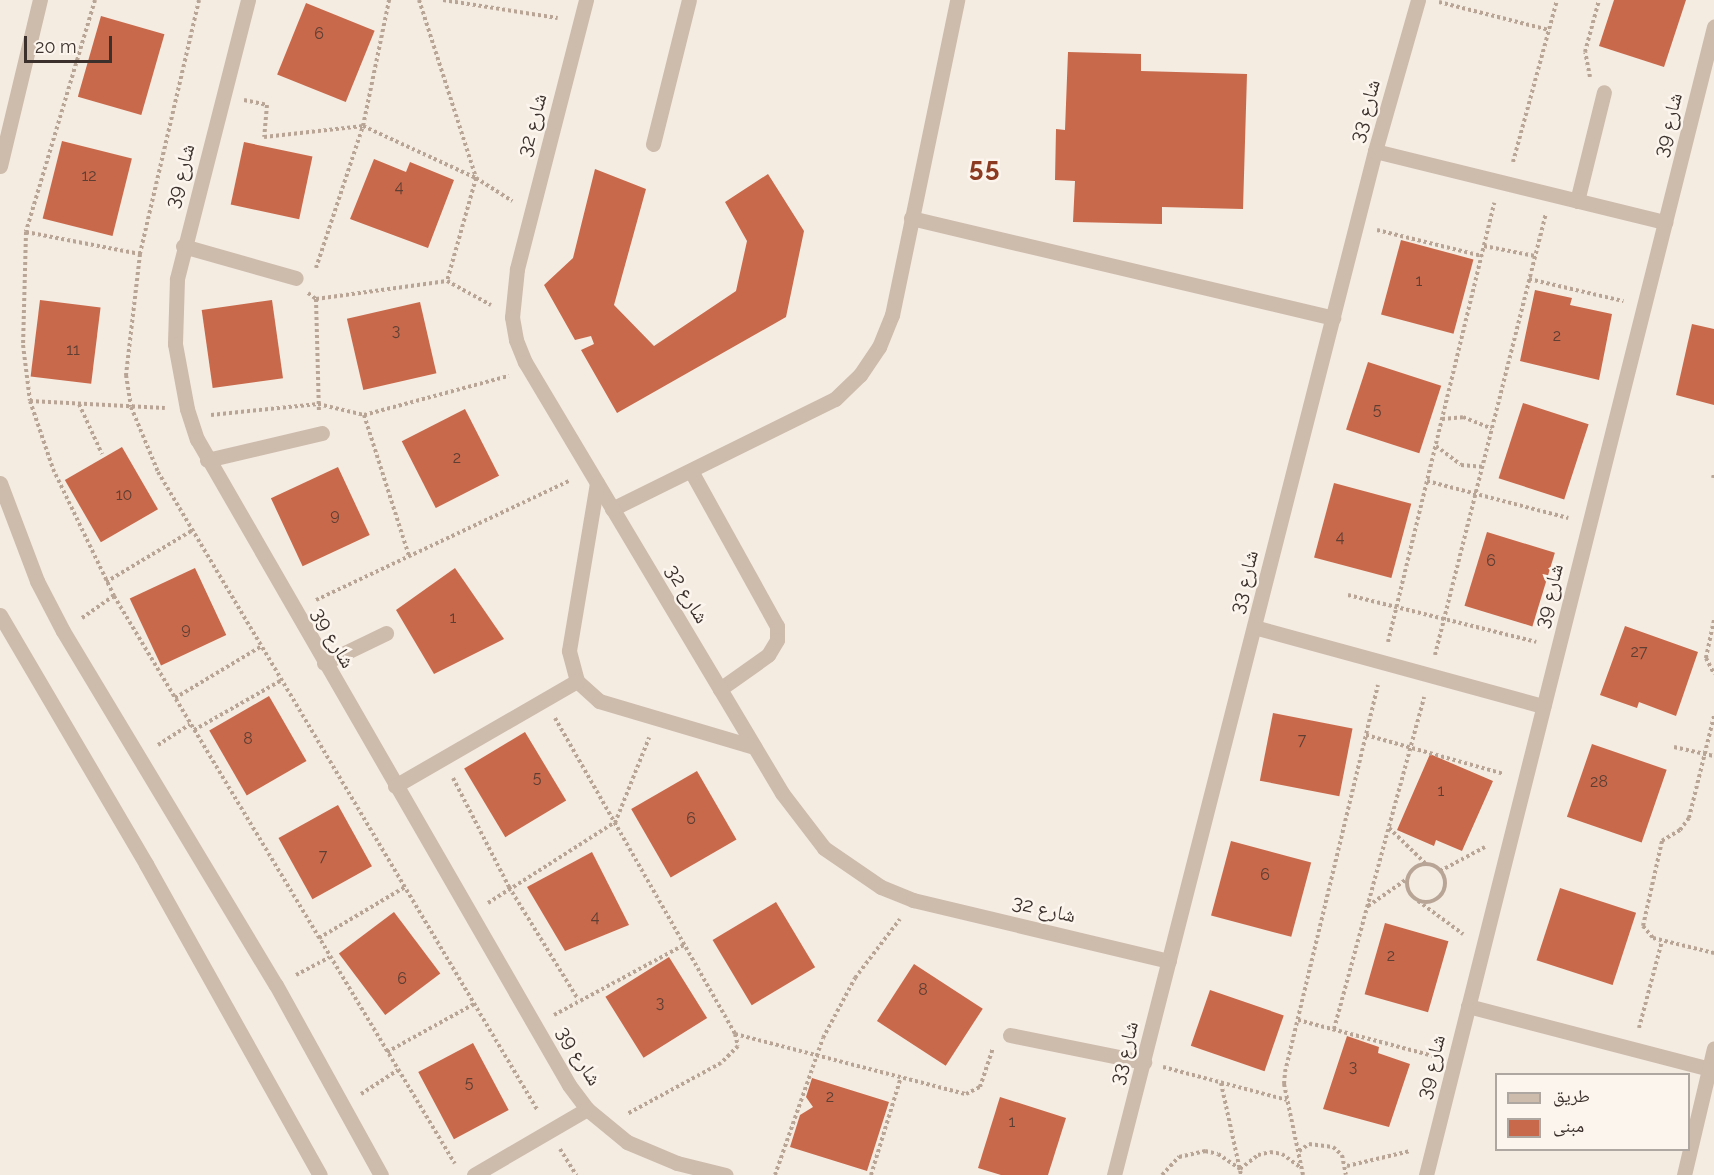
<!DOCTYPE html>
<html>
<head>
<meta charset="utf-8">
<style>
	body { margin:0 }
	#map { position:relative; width:1714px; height:1175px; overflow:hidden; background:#f4ebe1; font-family:Raleway,"Noto Naskh Arabic",sans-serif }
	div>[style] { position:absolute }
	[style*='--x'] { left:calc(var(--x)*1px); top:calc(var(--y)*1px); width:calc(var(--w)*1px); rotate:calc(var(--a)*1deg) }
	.building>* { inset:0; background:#c8694b; transform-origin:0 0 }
	.path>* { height:4px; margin-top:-2px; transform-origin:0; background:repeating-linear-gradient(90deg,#b9a596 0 3px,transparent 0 6px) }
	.path>.ring { margin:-2px; padding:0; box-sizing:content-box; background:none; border:4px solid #b9a596; border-radius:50% }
	.service>* { height:15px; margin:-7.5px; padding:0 7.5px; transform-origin:7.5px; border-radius:7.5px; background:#cdbbac }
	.minor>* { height:15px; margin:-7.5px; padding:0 7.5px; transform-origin:7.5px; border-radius:7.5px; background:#cdbbac }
	.tertiary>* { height:15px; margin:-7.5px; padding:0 7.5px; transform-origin:7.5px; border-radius:7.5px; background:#cdbbac }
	span { translate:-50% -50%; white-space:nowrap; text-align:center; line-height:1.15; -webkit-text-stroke:5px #fbf5ee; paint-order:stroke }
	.number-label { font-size:16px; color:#5e3e33 }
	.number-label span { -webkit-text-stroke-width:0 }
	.street-label { font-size:20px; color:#3b302b }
	.district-label { font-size:26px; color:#8c3b22; font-weight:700; letter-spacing:1.5px }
	.legend { position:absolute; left:1495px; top:1073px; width:195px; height:78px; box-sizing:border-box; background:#fbf5ee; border:2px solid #aea6a0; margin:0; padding:8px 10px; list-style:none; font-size:18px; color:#3b302b }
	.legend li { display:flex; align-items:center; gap:12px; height:30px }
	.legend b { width:30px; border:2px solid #aea6a0 }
	.scale { position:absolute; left:24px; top:36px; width:88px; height:27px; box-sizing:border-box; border:3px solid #3b302b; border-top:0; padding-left:8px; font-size:18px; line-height:21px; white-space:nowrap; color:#3b302b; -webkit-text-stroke:4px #fbf5ee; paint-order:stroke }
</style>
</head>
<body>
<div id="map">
	<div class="building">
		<div style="clip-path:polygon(1614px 0,1686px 0,1664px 67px,1599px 46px)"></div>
		<div style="left:306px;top:3px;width:74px;height:77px;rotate:22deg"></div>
		<div style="left:101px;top:16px;width:66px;height:84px;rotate:16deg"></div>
		<div style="clip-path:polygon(1068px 52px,1141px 54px,1141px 71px,1247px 74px,1243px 209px,1162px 207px,1162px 224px,1073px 222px,1075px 181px,1055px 180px,1056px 129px,1065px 130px)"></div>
		<div style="left:62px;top:141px;width:72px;height:80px;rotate:14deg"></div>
		<div style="left:244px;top:142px;width:70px;height:64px;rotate:12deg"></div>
		<div style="clip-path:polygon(374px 159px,406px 172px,410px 162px,454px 180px,428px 248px,350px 219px)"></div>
		<div style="clip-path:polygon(595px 169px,646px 189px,614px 305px,654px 346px,736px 291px,747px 241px,725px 202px,768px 174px,804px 231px,786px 317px,617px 413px,581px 350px,594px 344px,591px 336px,575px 340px,544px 285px,573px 258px)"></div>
		<div style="left:1401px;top:240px;width:75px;height:77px;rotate:15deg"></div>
		<div style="clip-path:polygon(1535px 290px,1572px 298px,1570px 305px,1612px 314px,1599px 380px,1520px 361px)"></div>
		<div style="left:40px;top:300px;width:61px;height:77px;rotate:7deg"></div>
		<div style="left:272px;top:300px;width:79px;height:71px;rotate:82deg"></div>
		<div style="left:420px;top:302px;width:73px;height:75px;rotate:77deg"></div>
		<div style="clip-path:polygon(1692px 324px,1714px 329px,1714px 405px,1676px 395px)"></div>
		<div style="left:1368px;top:362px;width:77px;height:71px;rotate:18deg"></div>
		<div style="left:1523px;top:403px;width:69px;height:79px;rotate:18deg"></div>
		<div style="left:465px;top:409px;width:75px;height:71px;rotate:63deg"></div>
		<div style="left:122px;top:447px;width:72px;height:66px;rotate:60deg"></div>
		<div style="left:338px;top:467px;width:75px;height:74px;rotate:65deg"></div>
		<div style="left:1334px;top:483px;width:80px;height:77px;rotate:15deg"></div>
		<div style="left:1487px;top:532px;width:71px;height:77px;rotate:17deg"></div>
		<div style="left:195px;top:568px;width:74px;height:72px;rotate:65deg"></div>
		<div style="clip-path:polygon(455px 568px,504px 639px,434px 674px,396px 610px)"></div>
		<div style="clip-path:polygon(1625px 626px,1698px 652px,1676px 716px,1639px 702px,1637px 708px,1600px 695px)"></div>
		<div style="left:269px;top:696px;width:75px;height:69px;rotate:60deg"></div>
		<div style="left:1273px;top:713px;width:81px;height:69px;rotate:11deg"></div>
		<div style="left:525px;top:732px;width:80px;height:71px;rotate:59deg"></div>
		<div style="left:1592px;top:744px;width:79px;height:77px;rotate:19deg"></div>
		<div style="clip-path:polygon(1430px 754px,1493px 781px,1462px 851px,1436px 840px,1434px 846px,1397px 830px)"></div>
		<div style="left:697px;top:771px;width:79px;height:76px;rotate:60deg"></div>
		<div style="left:338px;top:805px;width:70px;height:68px;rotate:61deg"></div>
		<div style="left:1231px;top:841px;width:83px;height:77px;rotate:15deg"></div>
		<div style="clip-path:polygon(592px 852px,629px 925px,565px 951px,527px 887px)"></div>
		<div style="left:1560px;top:888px;width:80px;height:76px;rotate:18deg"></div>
		<div style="left:776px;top:902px;width:76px;height:74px;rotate:59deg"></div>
		<div style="left:394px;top:912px;width:77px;height:69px;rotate:53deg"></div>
		<div style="left:1385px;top:923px;width:66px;height:74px;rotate:16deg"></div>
		<div style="left:669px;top:957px;width:72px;height:75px;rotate:58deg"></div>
		<div style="left:914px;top:964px;width:82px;height:68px;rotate:33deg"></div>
		<div style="left:1210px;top:990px;width:78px;height:59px;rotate:19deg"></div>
		<div style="clip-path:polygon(1347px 1036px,1379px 1047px,1378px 1053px,1410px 1064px,1389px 1127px,1323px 1109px)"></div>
		<div style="left:473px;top:1043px;width:76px;height:62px;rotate:62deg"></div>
		<div style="clip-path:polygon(812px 1078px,889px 1102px,867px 1171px,790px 1147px,800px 1115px,813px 1107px,806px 1097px)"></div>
		<div style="clip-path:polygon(1000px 1097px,1066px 1118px,1048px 1175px,1001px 1175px,978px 1168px)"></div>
	</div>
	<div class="path">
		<div style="--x:95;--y:0;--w:242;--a:106.6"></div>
		<div style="--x:26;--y:232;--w:113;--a:91.5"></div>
		<div style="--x:23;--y:345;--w:56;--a:82.9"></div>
		<div style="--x:30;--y:401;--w:72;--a:71.3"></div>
		<div style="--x:53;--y:469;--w:141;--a:64.3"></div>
		<div style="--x:114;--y:596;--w:662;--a:59.02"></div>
		<div style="--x:199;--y:0;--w:261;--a:103.1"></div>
		<div style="--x:140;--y:254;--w:122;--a:96.6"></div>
		<div style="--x:126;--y:375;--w:32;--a:81"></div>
		<div style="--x:131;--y:407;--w:70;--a:67.4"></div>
		<div style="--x:158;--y:472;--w:743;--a:59.26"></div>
		<div style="--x:419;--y:0;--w:187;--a:72.2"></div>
		<div style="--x:476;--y:178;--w:107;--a:105.7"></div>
		<div style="--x:443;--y:0;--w:116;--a:8.9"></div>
		<div style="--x:1439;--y:2;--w:114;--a:14.3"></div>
		<div style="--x:1590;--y:77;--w:25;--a:-101"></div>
		<div style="--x:1585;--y:52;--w:54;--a:-74.9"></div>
		<div style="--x:244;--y:100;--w:24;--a:12"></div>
		<div style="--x:267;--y:105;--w:32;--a:95"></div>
		<div style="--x:264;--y:137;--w:100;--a:-6.3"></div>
		<div style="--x:363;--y:126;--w:124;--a:24.7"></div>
		<div style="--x:476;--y:178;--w:43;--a:32.6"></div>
		<div style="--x:1513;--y:162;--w:168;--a:-74.8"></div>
		<div style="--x:1377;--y:230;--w:108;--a:13.9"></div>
		<div style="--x:26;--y:232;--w:116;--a:10.9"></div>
		<div style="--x:1484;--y:246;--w:52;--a:11.1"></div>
		<div style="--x:316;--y:268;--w:150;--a:-71.7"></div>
		<div style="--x:363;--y:126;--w:129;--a:-78.3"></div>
		<div style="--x:1529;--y:279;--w:97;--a:13.2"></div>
		<div style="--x:308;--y:293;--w:10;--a:37"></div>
		<div style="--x:316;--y:299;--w:112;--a:88.5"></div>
		<div style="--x:316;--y:299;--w:132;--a:-7.8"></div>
		<div style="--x:447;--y:281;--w:50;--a:28.6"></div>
		<div style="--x:30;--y:401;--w:135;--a:3"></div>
		<div style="--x:79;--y:404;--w:55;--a:65.3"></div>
		<div style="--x:211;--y:415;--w:108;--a:-5.9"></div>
		<div style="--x:318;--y:404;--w:47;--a:13.4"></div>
		<div style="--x:364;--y:415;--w:150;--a:-15.1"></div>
		<div style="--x:364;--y:415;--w:148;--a:72.3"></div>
		<div style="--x:1442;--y:419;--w:21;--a:-5"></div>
		<div style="--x:1463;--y:417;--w:31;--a:22"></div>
		<div style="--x:1436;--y:446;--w:31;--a:37"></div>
		<div style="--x:1461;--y:465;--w:21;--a:5"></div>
		<div style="--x:1713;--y:478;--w:4;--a:-76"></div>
		<div style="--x:1427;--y:481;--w:146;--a:14.7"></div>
		<div style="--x:106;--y:582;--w:101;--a:-30.9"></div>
		<div style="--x:1348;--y:595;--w:194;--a:14"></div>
		<div style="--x:316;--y:600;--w:280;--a:-25.2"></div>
		<div style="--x:82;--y:618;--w:39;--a:-35"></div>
		<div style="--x:1714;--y:620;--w:39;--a:102"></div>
		<div style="--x:1706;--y:658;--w:18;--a:63"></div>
		<div style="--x:1388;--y:642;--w:452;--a:-76.4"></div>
		<div style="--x:1435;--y:655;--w:455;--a:-75.9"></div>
		<div style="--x:175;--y:698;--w:101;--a:-30.9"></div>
		<div style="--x:1714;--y:716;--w:105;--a:103.8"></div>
		<div style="--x:1689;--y:818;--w:15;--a:127"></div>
		<div style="--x:1680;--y:830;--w:21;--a:149"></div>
		<div style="--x:1662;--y:841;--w:87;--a:102.6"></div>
		<div style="--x:1643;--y:926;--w:16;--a:50"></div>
		<div style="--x:1653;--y:938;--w:63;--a:13.8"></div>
		<div style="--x:555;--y:718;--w:364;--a:60.3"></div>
		<div style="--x:735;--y:1034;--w:12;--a:76"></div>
		<div style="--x:738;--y:1046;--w:24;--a:135"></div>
		<div style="--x:721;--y:1063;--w:107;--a:151.5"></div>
		<div style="--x:194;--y:730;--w:101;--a:-29.6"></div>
		<div style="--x:1366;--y:735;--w:143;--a:15.8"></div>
		<div style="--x:158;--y:745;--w:38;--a:-33"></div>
		<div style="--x:1674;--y:747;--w:41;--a:12.7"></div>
		<div style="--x:453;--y:778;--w:123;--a:62.8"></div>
		<div style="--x:509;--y:887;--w:132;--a:58.4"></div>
		<div style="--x:615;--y:823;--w:92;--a:-68.2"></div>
		<div style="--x:1389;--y:828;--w:50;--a:44.2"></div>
		<div class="ring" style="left:1407px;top:864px;width:34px;height:34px"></div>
		<div style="--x:1440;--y:871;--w:51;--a:-28.1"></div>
		<div style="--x:1418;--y:901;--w:56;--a:36.3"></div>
		<div style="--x:488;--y:903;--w:151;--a:-32.5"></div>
		<div style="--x:1368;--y:906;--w:47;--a:-34.7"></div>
		<div style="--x:319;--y:938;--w:100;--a:-30.7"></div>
		<div style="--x:296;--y:975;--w:38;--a:-28"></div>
		<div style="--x:554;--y:1015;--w:148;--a:-28.3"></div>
		<div style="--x:1298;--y:1020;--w:140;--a:14.9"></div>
		<div style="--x:1639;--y:1028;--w:90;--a:-75.2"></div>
		<div style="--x:1334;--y:1029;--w:344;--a:-74.8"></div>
		<div style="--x:735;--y:1034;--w:239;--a:14.6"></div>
		<div style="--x:966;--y:1094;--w:16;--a:-27"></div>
		<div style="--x:980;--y:1087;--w:41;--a:-71.6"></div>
		<div style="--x:387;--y:1052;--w:99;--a:-28.9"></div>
		<div style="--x:1163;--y:1067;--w:128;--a:14.9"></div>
		<div style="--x:1221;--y:1083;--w:94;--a:77.7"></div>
		<div style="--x:361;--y:1094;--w:44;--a:-33"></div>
		<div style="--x:560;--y:1149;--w:31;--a:58"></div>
		<div style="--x:1299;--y:1151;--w:12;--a:-35"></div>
		<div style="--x:1309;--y:1144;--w:24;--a:7"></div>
		<div style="--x:1333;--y:1147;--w:12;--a:42"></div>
		<div style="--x:1342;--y:1155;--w:20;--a:79"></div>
		<div style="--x:1347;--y:1166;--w:65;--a:-13.4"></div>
		<div style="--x:775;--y:1175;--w:145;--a:-70.7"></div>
		<div style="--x:823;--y:1038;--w:68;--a:-61.9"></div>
		<div style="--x:855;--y:978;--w:74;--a:-52.7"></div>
		<div style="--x:871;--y:1175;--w:102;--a:-73"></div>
		<div style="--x:1162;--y:1175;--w:25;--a:-47"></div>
		<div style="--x:1179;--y:1157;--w:27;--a:-13"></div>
		<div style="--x:1205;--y:1151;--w:13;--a:13"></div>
		<div style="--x:1218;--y:1154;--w:27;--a:34"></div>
		<div style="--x:1240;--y:1169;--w:23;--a:-38"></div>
		<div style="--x:1258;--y:1155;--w:12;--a:-14"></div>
		<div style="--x:1270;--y:1152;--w:12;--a:9"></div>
		<div style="--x:1282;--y:1154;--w:22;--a:36"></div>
		<div style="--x:1303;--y:1175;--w:93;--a:-101.8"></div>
		<div style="--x:1284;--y:1084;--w:12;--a:-85"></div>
		<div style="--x:1285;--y:1072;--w:398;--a:-76.5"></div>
	</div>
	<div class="service">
		<div style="--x:653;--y:144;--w:148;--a:-76"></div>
		<div style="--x:1577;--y:201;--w:112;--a:-76.1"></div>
		<div style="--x:911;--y:218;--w:434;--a:13.3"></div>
		<div style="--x:183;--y:246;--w:117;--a:15.8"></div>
		<div style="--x:207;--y:460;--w:118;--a:-13.2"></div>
		<div style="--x:691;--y:471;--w:177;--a:61"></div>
		<div style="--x:777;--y:626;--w:14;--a:90"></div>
		<div style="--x:777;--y:640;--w:17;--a:121"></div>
		<div style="--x:768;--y:655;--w:59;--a:144.7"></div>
		<div style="--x:612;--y:509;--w:249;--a:-26.3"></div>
		<div style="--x:835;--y:399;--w:35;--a:-44"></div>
		<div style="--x:860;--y:375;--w:34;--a:-56"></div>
		<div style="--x:879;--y:347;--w:35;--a:-68"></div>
		<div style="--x:892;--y:315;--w:322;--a:-78.3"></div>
		<div style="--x:324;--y:663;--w:69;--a:-25.8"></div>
		<div style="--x:1010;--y:1035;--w:137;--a:11.4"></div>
	</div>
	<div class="minor">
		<div style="--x:248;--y:0;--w:288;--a:104.3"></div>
		<div style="--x:177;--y:279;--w:65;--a:91.8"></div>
		<div style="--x:175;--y:344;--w:66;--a:79.5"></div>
		<div style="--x:187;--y:409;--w:32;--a:72"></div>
		<div style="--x:197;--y:439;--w:745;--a:60.06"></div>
		<div style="--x:569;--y:1085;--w:30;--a:53"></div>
		<div style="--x:587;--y:1109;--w:52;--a:39.5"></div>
		<div style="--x:627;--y:1142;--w:54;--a:22.8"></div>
		<div style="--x:677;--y:1163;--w:50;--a:13.8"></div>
		<div style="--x:586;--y:0;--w:278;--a:104.4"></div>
		<div style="--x:517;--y:269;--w:48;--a:95.9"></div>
		<div style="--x:512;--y:317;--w:23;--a:80"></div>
		<div style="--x:516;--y:340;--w:24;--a:68"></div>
		<div style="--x:525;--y:362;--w:502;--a:59.19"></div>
		<div style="--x:782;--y:793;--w:69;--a:52.6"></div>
		<div style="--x:824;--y:848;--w:69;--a:34.4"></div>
		<div style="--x:881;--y:887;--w:35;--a:22"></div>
		<div style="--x:913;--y:900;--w:263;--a:13.4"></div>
		<div style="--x:1375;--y:151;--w:299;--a:13.8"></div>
		<div style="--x:597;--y:483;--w:170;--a:99.5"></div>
		<div style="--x:569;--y:651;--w:31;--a:75"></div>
		<div style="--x:577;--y:681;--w:30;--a:42"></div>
		<div style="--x:599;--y:701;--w:162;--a:16.5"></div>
		<div style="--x:1254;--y:627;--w:300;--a:15.3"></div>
		<div style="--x:395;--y:786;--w:210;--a:-30"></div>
		<div style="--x:1468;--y:1006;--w:249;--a:14.6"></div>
		<div style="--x:474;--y:1175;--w:131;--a:-30.3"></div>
		<div style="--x:1114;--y:1175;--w:1057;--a:-75.7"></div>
		<div style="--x:1375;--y:151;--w:157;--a:-74.1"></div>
		<div style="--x:1426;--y:1175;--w:1184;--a:-75.92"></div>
		<div style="--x:1684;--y:1175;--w:130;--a:-76.7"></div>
	</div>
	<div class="tertiary">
		<div style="--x:0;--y:166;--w:171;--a:-76.5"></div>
		<div style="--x:0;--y:483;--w:105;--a:69.3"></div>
		<div style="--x:37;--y:581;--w:56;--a:62.5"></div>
		<div style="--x:63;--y:631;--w:413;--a:59"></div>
		<div style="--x:276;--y:985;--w:217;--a:61.1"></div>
		<div style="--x:0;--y:615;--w:289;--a:59.6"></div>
		<div style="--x:146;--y:864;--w:356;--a:60.8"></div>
	</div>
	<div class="number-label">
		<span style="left:319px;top:34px">6</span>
		<span style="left:89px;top:176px">12</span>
		<span style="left:399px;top:187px">4</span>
		<span style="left:1419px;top:281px">1</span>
		<span style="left:396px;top:331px">3</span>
		<span style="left:1557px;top:336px">2</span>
		<span style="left:73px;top:350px">11</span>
		<span style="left:1377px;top:410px">5</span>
		<span style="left:457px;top:458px">2</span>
		<span style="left:124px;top:495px">10</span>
		<span style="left:335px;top:515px">9</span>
		<span style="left:1340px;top:537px">4</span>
		<span style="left:1491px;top:561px">6</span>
		<span style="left:453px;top:618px">1</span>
		<span style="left:186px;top:629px">9</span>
		<span style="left:1639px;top:652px">27</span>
		<span style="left:248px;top:739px">8</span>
		<span style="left:1302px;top:740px">7</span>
		<span style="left:537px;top:778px">5</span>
		<span style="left:1599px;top:782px">28</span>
		<span style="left:1441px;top:791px">1</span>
		<span style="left:691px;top:819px">6</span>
		<span style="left:323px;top:856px">7</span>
		<span style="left:1265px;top:875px">6</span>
		<span style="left:595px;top:917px">4</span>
		<span style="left:1391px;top:956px">2</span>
		<span style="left:402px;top:979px">6</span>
		<span style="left:923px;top:990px">8</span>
		<span style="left:660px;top:1003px">3</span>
		<span style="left:1353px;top:1067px">3</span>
		<span style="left:469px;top:1083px">5</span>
		<span style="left:830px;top:1097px">2</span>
		<span style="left:1012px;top:1122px">1</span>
	</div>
	<div class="street-label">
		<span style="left:1365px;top:111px;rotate:-74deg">شارع 33</span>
		<span style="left:532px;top:125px;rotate:-75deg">شارع 32</span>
		<span style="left:1668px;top:125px;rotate:-76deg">شارع 39</span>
		<span style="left:180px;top:176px;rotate:-75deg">شارع 39</span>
		<span style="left:1244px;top:582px;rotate:-76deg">شارع 33</span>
		<span style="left:687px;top:594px;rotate:59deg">شارع 32</span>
		<span style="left:1549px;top:596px;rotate:-76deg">شارع 39</span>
		<span style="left:333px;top:638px;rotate:60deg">شارع 39</span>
		<span style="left:1044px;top:909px;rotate:13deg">شارع 32</span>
		<span style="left:1124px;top:1053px;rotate:-76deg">شارع 33</span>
		<span style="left:579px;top:1056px;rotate:58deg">شارع 39</span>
		<span style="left:1431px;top:1067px;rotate:-76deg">شارع 39</span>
	</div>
	<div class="district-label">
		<span style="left:985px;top:168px">55</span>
	</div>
	<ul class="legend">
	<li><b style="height:8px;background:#cdbbac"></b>طريق</li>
	<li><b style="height:16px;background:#c8694b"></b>مبنى</li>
	</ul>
	<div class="scale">20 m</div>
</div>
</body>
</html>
